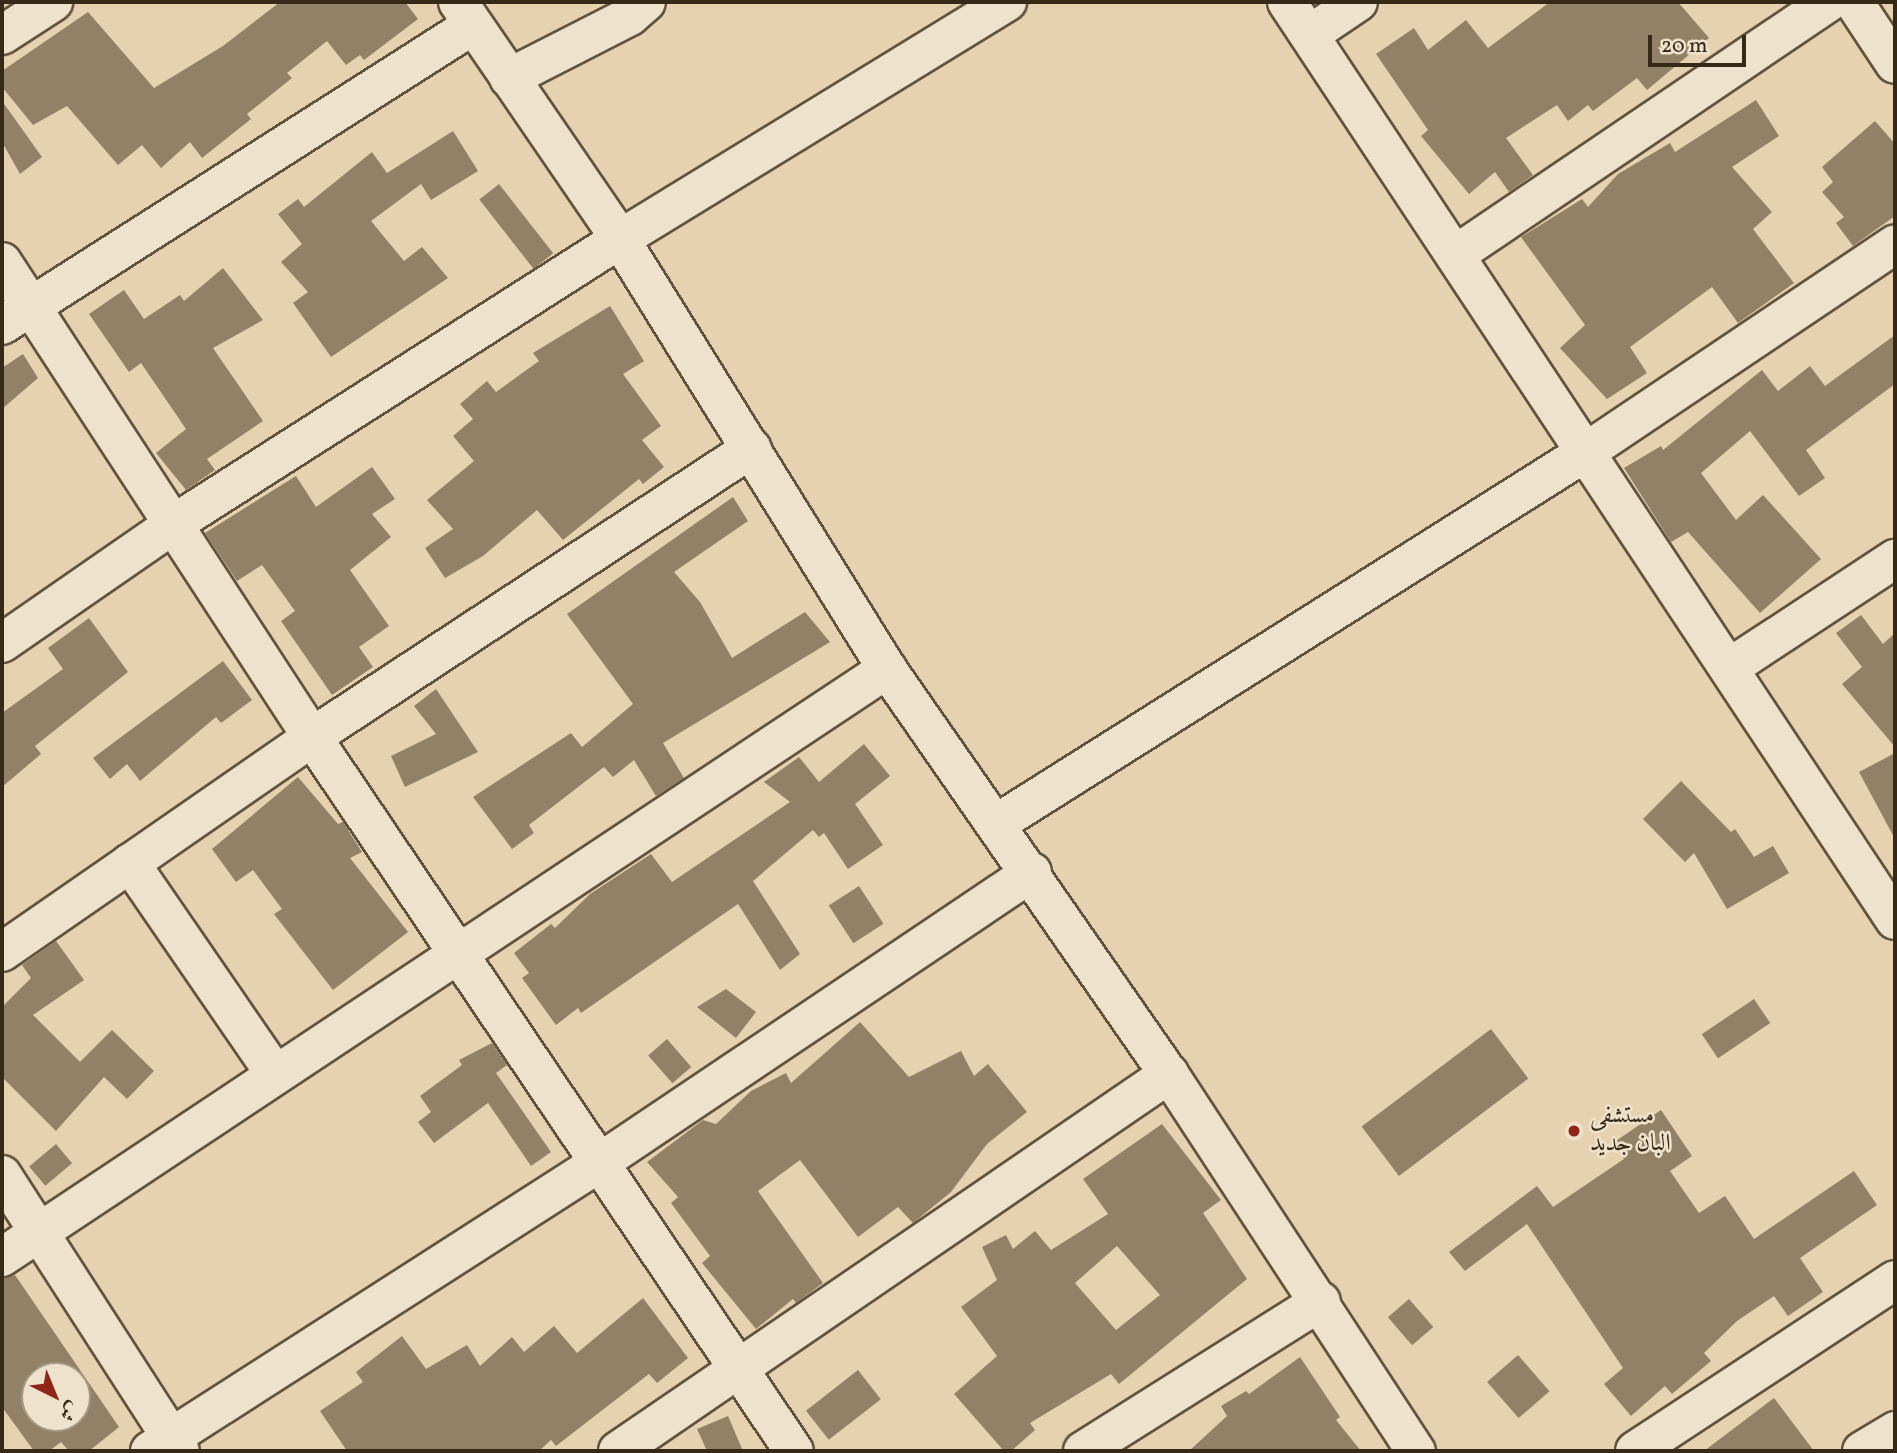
<!DOCTYPE html>
<html>
<head>
<meta charset="utf-8">
<style>
	body { margin:0 }
	#map { position:relative; width:1897px; height:1453px; overflow:hidden; background:#e6d2b1; font-family:Vollkorn,Amiri,serif }
	div>[style] { position:absolute }
	[style*='--x'] { left:calc(var(--x)*1px); top:calc(var(--y)*1px); width:calc(var(--w)*1px); rotate:calc(var(--a)*1deg) }
	.building>* { inset:0; background:#928167; transform-origin:0 0 }
	.roads { filter:drop-shadow(2px 0 #62533e) drop-shadow(-2px 0 #62533e) drop-shadow(0 2px #62533e) drop-shadow(0 -2px #62533e) }
	.minor>* { height:38px; margin:-19px; padding:0 19px; transform-origin:19px; border-radius:19px; background:#efe2cc }
	.dots>* { width:19px; height:19px; translate:-50% -50%; box-sizing:border-box; border:4px solid #efe2cc; border-radius:50% }
	span { translate:-50% -50%; white-space:nowrap; text-align:center; line-height:1.15; -webkit-text-stroke:5px #efe2cc; paint-order:stroke }
	.poi-label { font-size:24px; color:#362917 }
	.left { translate:0 -50%; text-align:left }
	.frame { position:absolute; inset:0; border:4px solid #362917; pointer-events:none }
	.north { position:absolute; left:21px; top:1362px; width:70px; height:70px; box-sizing:border-box; background:#efe2cc; border:2px solid #a59884; border-radius:50%; rotate:137deg; font-size:19px; font-weight:700; line-height:28px; text-align:center; color:#362917 }
	.north::after { content:''; display:block; margin:auto; width:24px; height:32px; background:#8f2418; clip-path:polygon(50% 0,100% 100%,50% 72%,0 100%) }
	.scale { position:absolute; left:1648px; top:35px; width:98px; height:32px; box-sizing:border-box; border:4px solid #362917; border-top:0; padding-left:9px; font-size:21px; line-height:24px; white-space:nowrap; color:#362917; -webkit-text-stroke:5px #efe2cc; paint-order:stroke }
</style>
</head>
<body>
<div id="map">
	<div class="building">
		<div style="clip-path:polygon(280px 2px,405px 2px,418px 19px,364px 60px,360px 55px,346px 65px,327px 41px,287px 73px,292px 78px,247px 114px,251px 119px,202px 158px,190px 142px,161px 168px,142px 145px,118px 165px,67px 106px,33px 125px,2px 87px,2px 71px,88px 12px,154px 88px,223px 46px)"></div>
		<div style="clip-path:polygon(1550px 2px,1678px 2px,1709px 38px,1647px 90px,1637px 78px,1593px 111px,1588px 105px,1568px 121px,1557px 105px,1506px 138px,1533px 175px,1509px 192px,1495px 172px,1469px 194px,1421px 136px,1428px 130px,1376px 54px,1414px 28px,1428px 50px,1466px 20px,1488px 48px)"></div>
		<div style="clip-path:polygon(1756px 100px,1779px 136px,1732px 167px,1772px 212px,1753px 229px,1794px 283px,1738px 323px,1712px 287px,1630px 347px,1647px 373px,1607px 399px,1560px 348px,1585px 325px,1521px 237px,1582px 199px,1588px 207px,1618px 174px,1670px 143px,1675px 152px)"></div>
		<div style="clip-path:polygon(2px 101px,42px 157px,20px 174px,2px 142px)"></div>
		<div style="clip-path:polygon(1875px 121px,1895px 144px,1895px 216px,1853px 246px,1836px 223px,1844px 217px,1822px 192px,1833px 182px,1822px 167px)"></div>
		<div style="clip-path:polygon(453px 131px,478px 171px,431px 200px,421px 184px,371px 221px,404px 261px,422px 247px,448px 278px,331px 357px,293px 303px,308px 292px,281px 262px,302px 244px,278px 214px,298px 199px,304px 207px,372px 152px,387px 173px)"></div>
		<div style="left:499px;top:184px;width:88px;height:25px;rotate:52deg"></div>
		<div style="clip-path:polygon(223px 268px,263px 320px,213px 348px,263px 421px,207px 459px,215px 470px,186px 490px,156px 453px,186px 429px,141px 363px,129px 372px,89px 314px,124px 290px,144px 319px,180px 295px,184px 301px)"></div>
		<div style="clip-path:polygon(610px 306px,644px 361px,623px 374px,661px 426px,642px 440px,664px 467px,643px 484px,639px 479px,563px 540px,537px 510px,483px 556px,445px 578px,425px 548px,453px 529px,427px 500px,474px 461px,453px 436px,473px 419px,460px 404px,487px 381px,496px 392px,539px 361px,533px 353px)"></div>
		<div style="clip-path:polygon(1895px 335px,1895px 384px,1806px 450px,1825px 478px,1799px 496px,1750px 431px,1701px 473px,1736px 520px,1763px 495px,1821px 559px,1760px 613px,1688px 532px,1671px 542px,1624px 468px,1661px 446px,1663px 450px,1762px 370px,1778px 391px,1810px 366px,1825px 386px)"></div>
		<div style="clip-path:polygon(23px 354px,38px 378px,2px 409px,2px 368px)"></div>
		<div style="clip-path:polygon(372px 467px,395px 499px,372px 514px,391px 537px,350px 570px,389px 626px,359px 647px,373px 667px,332px 695px,281px 621px,295px 611px,262px 565px,237px 581px,205px 533px,296px 476px,316px 507px)"></div>
		<div style="clip-path:polygon(733px 497px,748px 521px,674px 572px,700px 602px,732px 658px,805px 612px,830px 642px,663px 743px,684px 778px,656px 796px,634px 760px,613px 777px,604px 767px,529px 825px,534px 833px,512px 849px,473px 797px,571px 733px,582px 747px,633px 704px,567px 614px)"></div>
		<div style="clip-path:polygon(1861px 615px,1883px 644px,1895px 633px,1895px 747px,1842px 684px,1862px 667px,1836px 633px)"></div>
		<div style="clip-path:polygon(89px 618px,128px 672px,35px 746px,41px 754px,2px 787px,2px 713px,63px 669px,48px 648px)"></div>
		<div style="clip-path:polygon(223px 661px,252px 700px,221px 723px,216px 717px,140px 781px,127px 764px,110px 779px,93px 758px)"></div>
		<div style="clip-path:polygon(436px 689px,478px 752px,405px 787px,391px 756px,436px 734px,414px 706px)"></div>
		<div style="clip-path:polygon(864px 744px,890px 776px,855px 804px,883px 845px,848px 869px,824px 833px,819px 837px,813px 830px,753px 881px,800px 954px,780px 970px,738px 904px,581px 1013px,578px 1008px,556px 1025px,522px 978px,529px 973px,514px 953px,551px 924px,555px 928px,590px 894px,651px 854px,672px 882px,790px 802px,764px 782px,799px 757px,819px 782px)"></div>
		<div style="clip-path:polygon(1895px 753px,1895px 839px,1859px 772px)"></div>
		<div style="clip-path:polygon(298px 777px,338px 824px,343px 822px,362px 852px,350px 858px,408px 932px,333px 990px,274px 914px,282px 909px,253px 870px,236px 882px,212px 849px)"></div>
		<div style="clip-path:polygon(1681px 781px,1731px 832px,1735px 829px,1754px 857px,1773px 846px,1789px 873px,1727px 909px,1694px 853px,1685px 862px,1643px 819px)"></div>
		<div style="left:859px;top:886px;width:45px;height:36px;rotate:57deg"></div>
		<div style="clip-path:polygon(56px 941px,84px 980px,33px 1015px,80px 1062px,112px 1030px,154px 1071px,127px 1099px,104px 1077px,56px 1131px,2px 1077px,2px 1007px,31px 978px,22px 965px)"></div>
		<div style="clip-path:polygon(726px 989px,756px 1012px,736px 1038px,697px 1007px)"></div>
		<div style="left:1754px;top:999px;width:29px;height:63px;rotate:56deg"></div>
		<div style="clip-path:polygon(860px 1022px,909px 1077px,961px 1051px,974px 1076px,988px 1064px,1027px 1112px,987px 1144px,951px 1192px,913px 1223px,898px 1207px,858px 1237px,800px 1160px,758px 1191px,823px 1283px,796px 1303px,793px 1299px,756px 1329px,702px 1263px,710px 1256px,671px 1203px,678px 1197px,647px 1162px,703px 1120px,716px 1124px,751px 1091px,786px 1073px,791px 1083px)"></div>
		<div style="left:1491px;top:1029px;width:62px;height:162px;rotate:53deg"></div>
		<div style="left:667px;top:1039px;width:37px;height:25px;rotate:49deg"></div>
		<div style="clip-path:polygon(492px 1043px,507px 1065px,496px 1073px,551px 1152px,531px 1166px,488px 1103px,434px 1143px,418px 1122px,431px 1112px,420px 1096px,462px 1065px,459px 1060px)"></div>
		<div style="clip-path:polygon(1661px 1110px,1692px 1156px,1670px 1171px,1699px 1213px,1725px 1196px,1754px 1239px,1854px 1171px,1877px 1205px,1800px 1258px,1823px 1292px,1788px 1316px,1774px 1296px,1737px 1321px,1704px 1353px,1711px 1361px,1672px 1394px,1665px 1386px,1631px 1416px,1604px 1384px,1623px 1368px,1527px 1224px,1465px 1271px,1449px 1252px,1537px 1186px,1553px 1207px,1624px 1159px,1613px 1143px)"></div>
		<div style="clip-path:polygon(evenodd,1162px 1124px,1221px 1200px,1203px 1213px,1247px 1279px,1119px 1384px,1111px 1374px,1030px 1423px,1035px 1430px,1011px 1451px,1004px 1451px,954px 1394px,997px 1356px,961px 1307px,997px 1280px,982px 1247px,1006px 1235px,1013px 1249px,1035px 1231px,1051px 1250px,1108px 1214px,1083px 1179px,1162px 1124px,1117px 1246px,1160px 1295px,1116px 1330px,1075px 1283px,1117px 1246px)"></div>
		<div style="left:56px;top:1144px;width:25px;height:35px;rotate:50deg"></div>
		<div style="clip-path:polygon(evenodd,15px 1275px,119px 1427px,89px 1451px,69px 1451px,61px 1442px,49px 1451px,34px 1451px,2px 1407px,2px 1279px,15px 1275px,35px 1376px,77px 1376px,77px 1418px,35px 1418px,35px 1376px)"></div>
		<div style="clip-path:polygon(643px 1298px,688px 1358px,657px 1383px,649px 1374px,556px 1446px,551px 1440px,539px 1451px,347px 1451px,320px 1411px,363px 1382px,356px 1372px,402px 1336px,426px 1369px,467px 1345px,480px 1366px,512px 1337px,524px 1352px,554px 1326px,577px 1353px)"></div>
		<div style="left:1409px;top:1299px;width:37px;height:28px;rotate:49deg"></div>
		<div style="left:1518px;top:1355px;width:48px;height:41px;rotate:49deg"></div>
		<div style="clip-path:polygon(1300px 1357px,1340px 1417px,1336px 1420px,1361px 1451px,1189px 1451px,1227px 1416px,1221px 1406px,1246px 1391px,1249px 1394px)"></div>
		<div style="left:858px;top:1370px;width:37px;height:66px;rotate:52deg"></div>
		<div style="clip-path:polygon(1774px 1398px,1814px 1451px,1704px 1451px)"></div>
		<div style="clip-path:polygon(728px 1416px,743px 1451px,707px 1451px,697px 1429px)"></div>
	</div>
	<div class="roads">
		<div class="minor">
			<div style="--x:458;--y:2;--w:287;--a:55.6"></div>
			<div style="--x:620;--y:239;--w:506;--a:58.16"></div>
			<div style="--x:887;--y:669;--w:494;--a:55.2"></div>
			<div style="--x:1169;--y:1074;--w:451;--a:56.8"></div>
			<div style="--x:1287;--y:2;--w:1101;--a:56.48"></div>
			<div style="--x:1854;--y:2;--w:74;--a:56.5"></div>
			<div style="--x:2;--y:35;--w:61;--a:-32.9"></div>
			<div style="--x:1309;--y:35;--w:59;--a:-34"></div>
			<div style="--x:509;--y:78;--w:136;--a:-27.1"></div>
			<div style="--x:630;--y:16;--w:21;--a:-41"></div>
			<div style="--x:1455;--y:255;--w:451;--a:-34.1"></div>
			<div style="--x:2;--y:262;--w:567;--a:56.87"></div>
			<div style="--x:312;--y:737;--w:861;--a:55.98"></div>
			<div style="--x:2;--y:325;--w:558;--a:-32.49"></div>
			<div style="--x:2;--y:643;--w:211;--a:-34.7"></div>
			<div style="--x:175;--y:523;--w:528;--a:-32.55"></div>
			<div style="--x:620;--y:239;--w:454;--a:-31.5"></div>
			<div style="--x:1729;--y:668;--w:199;--a:-33.3"></div>
			<div style="--x:996;--y:824;--w:697;--a:-32.23"></div>
			<div style="--x:1586;--y:452;--w:372;--a:-33.9"></div>
			<div style="--x:130;--y:863;--w:256;--a:55.5"></div>
			<div style="--x:2;--y:952;--w:377;--a:-34.7"></div>
			<div style="--x:312;--y:737;--w:526;--a:-33.3"></div>
			<div style="--x:2;--y:1175;--w:328;--a:57.2"></div>
			<div style="--x:2;--y:1257;--w:1063;--a:-33.6"></div>
			<div style="--x:150;--y:1451;--w:537;--a:-32.68"></div>
			<div style="--x:602;--y:1161;--w:518;--a:-33.9"></div>
			<div style="--x:618;--y:1451;--w:668;--a:-34.38"></div>
			<div style="--x:1083;--y:1451;--w:281;--a:-32.2"></div>
			<div style="--x:1635;--y:1451;--w:311;--a:-33.3"></div>
			<div style="--x:1862;--y:1451;--w:39;--a:-31"></div>
		</div>
	</div>
	<div class="dots">
		<div style="left:1574px;top:1131px;background:#8f2418"></div>
	</div>
	<div class="poi-label">
		<span class="left" style="left:1590px;top:1131px">مستشفى<br>البان جديد</span>
	</div>
	<div class="frame"></div>
	<div class="north">ش</div>
	<div class="scale">20 m</div>
</div>
</body>
</html>
